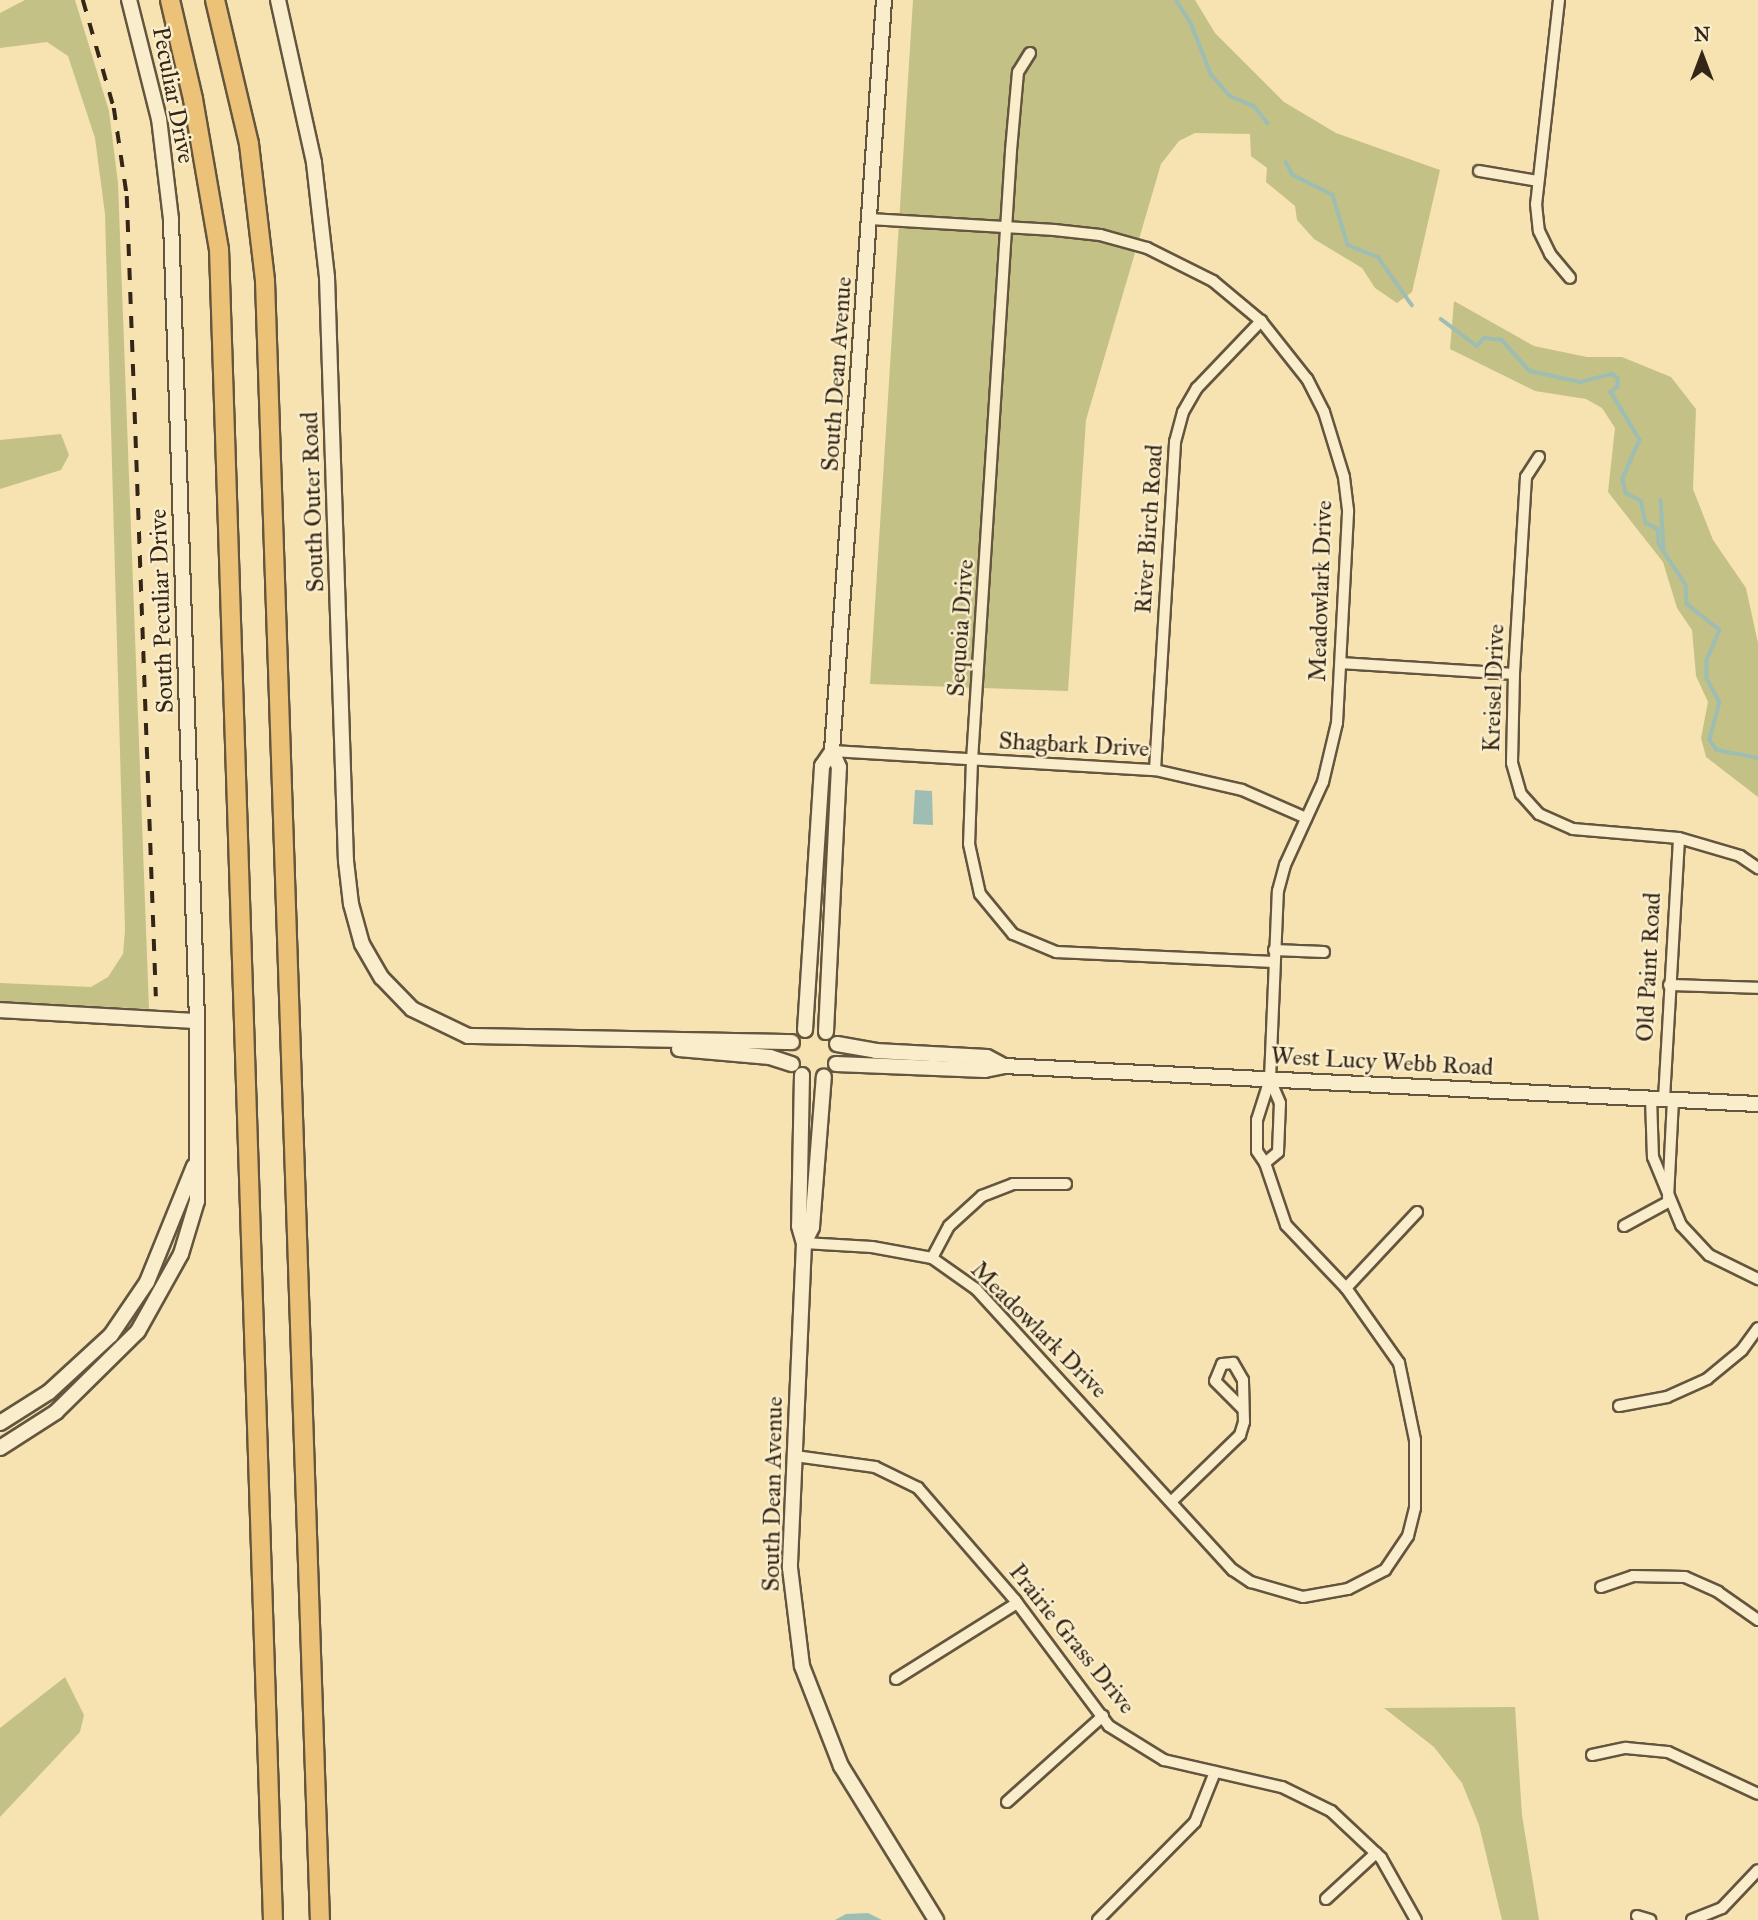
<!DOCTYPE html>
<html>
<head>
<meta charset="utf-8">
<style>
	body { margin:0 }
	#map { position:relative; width:1758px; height:1920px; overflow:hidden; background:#f6e3b1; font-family:"IM FELL Great Primer",serif }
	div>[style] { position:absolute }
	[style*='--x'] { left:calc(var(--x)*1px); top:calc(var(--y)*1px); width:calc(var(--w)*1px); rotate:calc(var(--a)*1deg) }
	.green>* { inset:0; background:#c4c187 }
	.water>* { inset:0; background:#9ebdb3 }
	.stream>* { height:3.5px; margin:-1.75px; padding:0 1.75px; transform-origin:1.75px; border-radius:1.75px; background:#9ebdb3 }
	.roads { filter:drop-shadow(2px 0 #64553e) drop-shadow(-2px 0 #64553e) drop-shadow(0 2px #64553e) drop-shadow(0 -2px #64553e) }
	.street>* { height:10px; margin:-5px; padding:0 5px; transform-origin:5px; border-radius:5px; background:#f9edcc }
	.secondary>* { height:14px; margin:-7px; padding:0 7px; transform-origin:7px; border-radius:7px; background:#f9edcc }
	.highway>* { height:18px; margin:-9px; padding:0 9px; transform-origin:9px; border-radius:9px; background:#ebc278 }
	.rail>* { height:3.5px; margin-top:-1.75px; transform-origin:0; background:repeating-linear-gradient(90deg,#342617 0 12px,transparent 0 24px) }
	span { translate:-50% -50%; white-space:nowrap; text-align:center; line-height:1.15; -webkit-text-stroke:5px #f9edcc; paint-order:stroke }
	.street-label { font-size:24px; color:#342617 }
	.north { position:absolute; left:1667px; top:21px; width:70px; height:70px; -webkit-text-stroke:5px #f9edcc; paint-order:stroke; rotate:0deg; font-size:19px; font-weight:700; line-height:28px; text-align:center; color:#342617 }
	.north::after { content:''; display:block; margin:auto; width:24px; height:32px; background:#342617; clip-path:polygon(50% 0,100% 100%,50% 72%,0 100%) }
</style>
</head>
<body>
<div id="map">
	<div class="green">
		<div style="clip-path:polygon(25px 0,75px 0,109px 111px,118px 183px,149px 1009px,0 1001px,0 983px,91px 987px,108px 977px,123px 954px,125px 930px,105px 214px,95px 138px,68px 56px,47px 42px,0 48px,0 13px)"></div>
		<div style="clip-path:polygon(913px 0,1195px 0,1215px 33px,1284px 102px,1336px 133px,1440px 170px,1412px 292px,1397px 303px,1375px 288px,1362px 268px,1314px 239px,1297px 220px,1295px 206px,1266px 182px,1267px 168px,1251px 156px,1250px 134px,1195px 133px,1179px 141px,1161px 164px,1086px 420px,1068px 691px,870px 684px)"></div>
		<div style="clip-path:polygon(1454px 301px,1534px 346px,1587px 357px,1622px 357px,1671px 377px,1696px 409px,1693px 489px,1713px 540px,1746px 588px,1758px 643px,1758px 797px,1706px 757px,1701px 738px,1708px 702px,1696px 676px,1692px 630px,1677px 608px,1663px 562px,1608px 492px,1615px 428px,1602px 408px,1586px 399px,1535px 391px,1450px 349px)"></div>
		<div style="clip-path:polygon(61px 434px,69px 455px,61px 470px,0 489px,0 440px)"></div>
		<div style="clip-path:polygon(65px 1677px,84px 1715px,80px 1732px,0 1817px,0 1728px)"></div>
		<div style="clip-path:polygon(1515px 1707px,1522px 1815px,1539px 1920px,1502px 1920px,1479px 1825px,1462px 1783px,1434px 1747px,1384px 1708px)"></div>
	</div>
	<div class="water">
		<div style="clip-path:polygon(915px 790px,932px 791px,933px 825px,913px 824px)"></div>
		<div style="clip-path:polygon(868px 1913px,882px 1920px,835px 1920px,846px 1914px)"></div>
	</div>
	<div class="stream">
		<div style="--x:1176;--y:0;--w:27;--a:57"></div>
		<div style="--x:1191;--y:23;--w:55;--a:68.6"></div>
		<div style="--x:1211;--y:74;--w:29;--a:49"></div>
		<div style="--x:1230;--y:96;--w:26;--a:23"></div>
		<div style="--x:1254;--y:106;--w:22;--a:51"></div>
		<div style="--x:1286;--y:162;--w:15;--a:62"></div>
		<div style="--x:1293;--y:175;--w:45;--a:26.6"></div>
		<div style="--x:1333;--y:195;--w:52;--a:73.3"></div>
		<div style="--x:1348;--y:245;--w:32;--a:22"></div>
		<div style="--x:1378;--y:257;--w:59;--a:54.7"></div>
		<div style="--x:1441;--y:319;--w:45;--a:36.9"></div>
		<div style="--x:1477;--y:346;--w:11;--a:-49"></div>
		<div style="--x:1484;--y:338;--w:18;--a:6"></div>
		<div style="--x:1502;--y:340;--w:42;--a:47.9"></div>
		<div style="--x:1530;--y:371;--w:51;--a:12.4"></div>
		<div style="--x:1580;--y:382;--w:33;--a:-14"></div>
		<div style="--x:1612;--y:374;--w:7;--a:34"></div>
		<div style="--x:1618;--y:378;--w:9;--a:90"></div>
		<div style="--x:1618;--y:387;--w:9;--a:144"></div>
		<div style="--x:1611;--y:392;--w:56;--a:58.9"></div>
		<div style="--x:1640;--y:440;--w:43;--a:113.6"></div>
		<div style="--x:1623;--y:479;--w:14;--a:78"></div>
		<div style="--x:1626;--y:493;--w:17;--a:28"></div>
		<div style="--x:1641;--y:501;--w:23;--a:77"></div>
		<div style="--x:1646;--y:523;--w:13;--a:27"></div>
		<div style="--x:1658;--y:529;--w:15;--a:86"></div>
		<div style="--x:1659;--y:544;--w:49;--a:56.6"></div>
		<div style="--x:1686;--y:585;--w:19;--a:87"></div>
		<div style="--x:1687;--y:604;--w:42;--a:38.2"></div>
		<div style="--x:1720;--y:630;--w:33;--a:113"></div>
		<div style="--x:1707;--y:660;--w:19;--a:90"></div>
		<div style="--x:1707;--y:679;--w:26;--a:61"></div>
		<div style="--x:1720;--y:702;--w:39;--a:105"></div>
		<div style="--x:1710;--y:740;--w:12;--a:55"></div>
		<div style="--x:1717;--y:750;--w:42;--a:11"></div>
		<div style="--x:1661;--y:500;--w:48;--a:86.4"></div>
	</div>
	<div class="roads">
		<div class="street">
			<div style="--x:1559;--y:0;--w:205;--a:96.4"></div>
			<div style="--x:1536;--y:204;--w:27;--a:84"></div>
			<div style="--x:1539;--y:231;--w:25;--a:64"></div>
			<div style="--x:1550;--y:254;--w:31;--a:50"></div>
			<div style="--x:1030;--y:53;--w:22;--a:122"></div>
			<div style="--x:1018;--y:72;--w:79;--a:95.1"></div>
			<div style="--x:1011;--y:151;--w:610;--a:93.66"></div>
			<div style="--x:972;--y:760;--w:84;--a:92"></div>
			<div style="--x:969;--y:844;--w:51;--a:77.6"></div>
			<div style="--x:980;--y:894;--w:52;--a:50.5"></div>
			<div style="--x:1013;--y:934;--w:47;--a:22.7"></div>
			<div style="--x:1056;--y:952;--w:218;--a:2.6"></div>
			<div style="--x:1479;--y:171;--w:60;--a:9.6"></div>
			<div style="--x:1539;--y:457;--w:24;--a:123"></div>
			<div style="--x:1526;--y:477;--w:197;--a:93.5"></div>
			<div style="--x:1514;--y:674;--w:89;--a:91.3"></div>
			<div style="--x:1512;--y:763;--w:32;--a:74"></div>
			<div style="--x:1521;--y:794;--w:27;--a:48"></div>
			<div style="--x:1539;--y:814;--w:37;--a:24"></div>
			<div style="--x:1573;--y:829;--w:106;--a:4.9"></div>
			<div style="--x:1679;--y:838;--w:64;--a:16.4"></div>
			<div style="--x:1740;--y:856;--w:22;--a:34"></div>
			<div style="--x:1341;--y:663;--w:173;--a:3.6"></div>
			<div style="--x:832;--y:751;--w:324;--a:3.4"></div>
			<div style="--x:1155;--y:770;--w:89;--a:12.9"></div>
			<div style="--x:1242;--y:790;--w:70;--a:23.6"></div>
			<div style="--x:1155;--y:770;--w:329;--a:-86.5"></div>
			<div style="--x:1175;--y:442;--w:31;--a:-75"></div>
			<div style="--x:1183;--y:412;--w:28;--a:-60"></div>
			<div style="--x:1197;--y:388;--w:93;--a:-46.3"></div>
			<div style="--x:1274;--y:950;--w:50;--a:2.3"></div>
			<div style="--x:1669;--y:985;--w:89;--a:1.9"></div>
			<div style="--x:1651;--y:1098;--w:59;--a:88.1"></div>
			<div style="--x:1653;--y:1157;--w:74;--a:67.6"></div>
			<div style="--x:1681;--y:1225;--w:41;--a:47"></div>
			<div style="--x:1709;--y:1255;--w:55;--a:26.1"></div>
			<div style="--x:1664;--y:1099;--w:261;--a:-86.7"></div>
			<div style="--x:1265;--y:1163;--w:17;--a:-40"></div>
			<div style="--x:1278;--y:1152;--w:49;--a:-87.7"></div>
			<div style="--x:1280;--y:1103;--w:26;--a:-113"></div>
			<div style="--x:1668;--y:1198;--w:99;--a:-87.1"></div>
			<div style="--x:1624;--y:1226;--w:50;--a:-28.6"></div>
			<div style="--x:804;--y:1243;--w:68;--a:3.4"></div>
			<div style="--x:872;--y:1247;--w:61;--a:10.4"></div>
			<div style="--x:932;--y:1258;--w:54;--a:35.2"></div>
			<div style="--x:976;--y:1289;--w:381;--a:47.6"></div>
			<div style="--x:1233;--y:1570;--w:22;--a:34"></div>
			<div style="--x:1251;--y:1582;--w:54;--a:16.1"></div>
			<div style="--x:1303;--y:1597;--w:46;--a:-10.1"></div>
			<div style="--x:1348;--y:1589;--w:42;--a:-27.2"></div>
			<div style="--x:1385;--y:1570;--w:41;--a:-55.9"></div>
			<div style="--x:1408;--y:1536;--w:29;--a:-76"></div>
			<div style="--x:1415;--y:1508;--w:68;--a:-90"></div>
			<div style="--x:1415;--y:1440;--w:79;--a:-101.7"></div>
			<div style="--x:1399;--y:1363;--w:92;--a:-125.2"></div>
			<div style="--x:1346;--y:1288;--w:87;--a:-133.6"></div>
			<div style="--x:1286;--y:1225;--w:65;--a:-108.7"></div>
			<div style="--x:1265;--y:1163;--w:14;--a:-124"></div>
			<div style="--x:1257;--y:1151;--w:31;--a:-90"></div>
			<div style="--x:1257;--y:1120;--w:43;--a:-72.4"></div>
			<div style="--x:1270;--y:1079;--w:188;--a:-87.6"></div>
			<div style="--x:1278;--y:891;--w:27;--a:-75"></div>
			<div style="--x:1285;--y:865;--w:91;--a:-65.4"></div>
			<div style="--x:1323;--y:782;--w:61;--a:-76.7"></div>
			<div style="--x:1337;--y:723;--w:213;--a:-87"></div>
			<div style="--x:1348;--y:510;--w:33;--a:-97"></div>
			<div style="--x:1344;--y:477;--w:68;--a:-107.1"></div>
			<div style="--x:1324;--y:412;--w:37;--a:-117"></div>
			<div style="--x:1307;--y:379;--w:74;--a:-128.4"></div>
			<div style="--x:1261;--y:321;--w:62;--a:-140.2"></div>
			<div style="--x:1213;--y:281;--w:74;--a:-153.4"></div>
			<div style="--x:1147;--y:248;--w:49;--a:-164.5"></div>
			<div style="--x:1100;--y:235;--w:46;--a:-173.8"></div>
			<div style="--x:1054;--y:230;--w:184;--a:-176.6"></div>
			<div style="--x:932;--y:1258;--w:36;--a:-62"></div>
			<div style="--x:949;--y:1226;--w:45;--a:-42.3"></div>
			<div style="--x:982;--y:1196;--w:33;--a:-21"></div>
			<div style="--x:1013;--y:1184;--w:53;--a:0"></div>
			<div style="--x:1346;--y:1288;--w:104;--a:-46.9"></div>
			<div style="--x:1619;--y:1406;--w:49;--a:-10.6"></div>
			<div style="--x:1667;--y:1397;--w:44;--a:-24.2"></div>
			<div style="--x:1707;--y:1379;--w:45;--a:-39.6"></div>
			<div style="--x:1742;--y:1350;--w:27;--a:-54"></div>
			<div style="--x:795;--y:1456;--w:81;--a:7.8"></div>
			<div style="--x:875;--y:1467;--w:48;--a:26"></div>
			<div style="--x:918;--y:1488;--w:148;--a:49.1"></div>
			<div style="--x:1015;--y:1600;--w:157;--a:53.3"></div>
			<div style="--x:1109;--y:1726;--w:65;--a:31.7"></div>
			<div style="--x:1164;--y:1760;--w:121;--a:12.9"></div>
			<div style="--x:1282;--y:1787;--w:55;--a:26.1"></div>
			<div style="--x:1331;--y:1811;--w:69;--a:43.2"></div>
			<div style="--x:1381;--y:1858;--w:71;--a:60.6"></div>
			<div style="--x:1172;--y:1501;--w:95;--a:-44.1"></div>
			<div style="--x:1240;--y:1435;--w:14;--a:-73"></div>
			<div style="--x:1244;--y:1422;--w:42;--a:-91.4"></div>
			<div style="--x:1243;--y:1380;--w:20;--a:-120"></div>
			<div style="--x:1233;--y:1363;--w:11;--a:175"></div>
			<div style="--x:1222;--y:1364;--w:18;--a:112"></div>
			<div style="--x:1215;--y:1381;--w:38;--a:45"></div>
			<div style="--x:1601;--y:1587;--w:34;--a:-19"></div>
			<div style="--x:1633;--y:1576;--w:52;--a:1.1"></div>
			<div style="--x:1685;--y:1577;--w:36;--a:24"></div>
			<div style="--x:1718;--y:1592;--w:49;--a:35"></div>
			<div style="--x:896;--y:1679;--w:143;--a:-32.1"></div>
			<div style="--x:1592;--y:1755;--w:35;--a:-12"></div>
			<div style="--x:1626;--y:1748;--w:42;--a:5.4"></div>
			<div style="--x:1668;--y:1752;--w:99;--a:25"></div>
			<div style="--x:1007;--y:1802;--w:129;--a:-41.9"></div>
			<div style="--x:1326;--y:1899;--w:68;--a:-42.6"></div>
			<div style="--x:1637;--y:1916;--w:14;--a:17"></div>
			<div style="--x:1098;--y:1920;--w:138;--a:-45.3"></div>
			<div style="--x:1195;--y:1822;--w:54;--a:-68.2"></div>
			<div style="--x:1692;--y:1920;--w:32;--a:-22"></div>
			<div style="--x:1722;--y:1908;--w:52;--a:-46.5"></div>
		</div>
		<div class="secondary">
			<div style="--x:278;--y:0;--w:167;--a:77.5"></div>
			<div style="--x:314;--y:163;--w:115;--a:83.5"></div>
			<div style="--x:327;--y:277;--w:584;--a:88.14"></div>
			<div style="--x:346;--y:861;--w:43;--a:83.4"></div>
			<div style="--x:351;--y:904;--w:41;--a:74.6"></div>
			<div style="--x:362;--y:944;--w:39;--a:60"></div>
			<div style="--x:382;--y:978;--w:43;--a:45.9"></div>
			<div style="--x:412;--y:1009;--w:62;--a:25.7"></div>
			<div style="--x:468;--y:1036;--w:324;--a:1.1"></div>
			<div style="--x:0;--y:1010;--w:197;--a:3.2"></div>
			<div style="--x:805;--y:1030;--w:265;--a:-86.3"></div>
			<div style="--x:822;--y:766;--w:18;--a:-56"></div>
			<div style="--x:826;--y:1032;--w:265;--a:-87.2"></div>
			<div style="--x:839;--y:767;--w:17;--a:-114"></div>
			<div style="--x:832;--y:751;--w:753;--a:-86.04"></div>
			<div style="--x:837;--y:1044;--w:40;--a:10"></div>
			<div style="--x:876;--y:1051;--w:111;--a:3.1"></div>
			<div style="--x:987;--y:1057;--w:19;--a:28"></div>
			<div style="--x:679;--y:1049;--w:91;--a:5"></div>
			<div style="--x:770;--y:1057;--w:23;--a:18"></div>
			<div style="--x:836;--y:1064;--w:149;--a:2.3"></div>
			<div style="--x:985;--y:1070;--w:19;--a:-12"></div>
			<div style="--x:1004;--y:1066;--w:755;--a:2.89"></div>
			<div style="--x:802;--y:1075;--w:151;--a:91.1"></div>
			<div style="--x:799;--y:1226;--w:18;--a:74"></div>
			<div style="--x:804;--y:1243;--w:325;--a:92.5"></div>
			<div style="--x:790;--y:1568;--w:99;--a:83"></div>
			<div style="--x:802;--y:1666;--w:107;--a:68.7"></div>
			<div style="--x:841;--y:1766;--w:181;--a:58.3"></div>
			<div style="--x:804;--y:1243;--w:18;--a:-63"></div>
			<div style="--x:812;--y:1227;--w:151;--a:-85.5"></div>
			<div style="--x:0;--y:1423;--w:58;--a:-32.3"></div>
			<div style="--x:49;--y:1392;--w:84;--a:-42.6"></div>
			<div style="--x:111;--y:1335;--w:64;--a:-55.8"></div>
			<div style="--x:147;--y:1282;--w:125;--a:-67.9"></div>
			<div style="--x:0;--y:1448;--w:67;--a:-32.7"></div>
			<div style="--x:56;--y:1412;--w:115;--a:-44.6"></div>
			<div style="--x:138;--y:1331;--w:88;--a:-60.8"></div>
			<div style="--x:181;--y:1254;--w:55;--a:-73.2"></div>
			<div style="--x:197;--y:1201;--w:180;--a:-90"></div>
			<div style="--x:197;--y:1021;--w:802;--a:-91.86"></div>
			<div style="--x:171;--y:219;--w:101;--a:-96.8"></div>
			<div style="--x:159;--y:119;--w:123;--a:-104.1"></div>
		</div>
		<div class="highway">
			<div style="--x:170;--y:0;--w:102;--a:76.9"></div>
			<div style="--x:193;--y:99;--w:152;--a:80.2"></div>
			<div style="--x:219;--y:249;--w:1672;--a:88.15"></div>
			<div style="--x:215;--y:0;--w:148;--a:76.7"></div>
			<div style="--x:249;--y:144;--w:138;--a:83.3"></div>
			<div style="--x:265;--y:281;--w:1640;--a:88.08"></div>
		</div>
	</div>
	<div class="rail">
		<div style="--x:83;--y:0;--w:112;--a:74"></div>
		<div style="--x:114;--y:108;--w:89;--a:81.6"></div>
		<div style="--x:127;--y:196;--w:801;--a:87.92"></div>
	</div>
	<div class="street-label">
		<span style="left:173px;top:95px;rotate:79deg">Peculiar Drive</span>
		<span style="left:837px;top:374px;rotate:-86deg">South Dean Avenue</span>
		<span style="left:313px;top:502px;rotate:-92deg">South Outer Road</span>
		<span style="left:1149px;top:529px;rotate:-86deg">River Birch Road</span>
		<span style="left:1321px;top:591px;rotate:-88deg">Meadowlark Drive</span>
		<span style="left:162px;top:611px;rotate:-92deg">South Peculiar Drive</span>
		<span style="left:961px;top:628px;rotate:-86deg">Sequoia Drive</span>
		<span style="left:1494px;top:688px;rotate:-88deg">Kreisel Drive</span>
		<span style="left:1074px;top:745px;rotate:3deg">Shagbark Drive</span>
		<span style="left:1649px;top:967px;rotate:-87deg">Old Paint Road</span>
		<span style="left:1382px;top:1062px;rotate:3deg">West Lucy Webb Road</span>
		<span style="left:1039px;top:1330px;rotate:45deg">Meadowlark Drive</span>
		<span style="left:773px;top:1494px;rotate:-89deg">South Dean Avenue</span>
		<span style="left:1072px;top:1639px;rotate:51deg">Prairie Grass Drive</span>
	</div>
	<div class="north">N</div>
</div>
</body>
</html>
